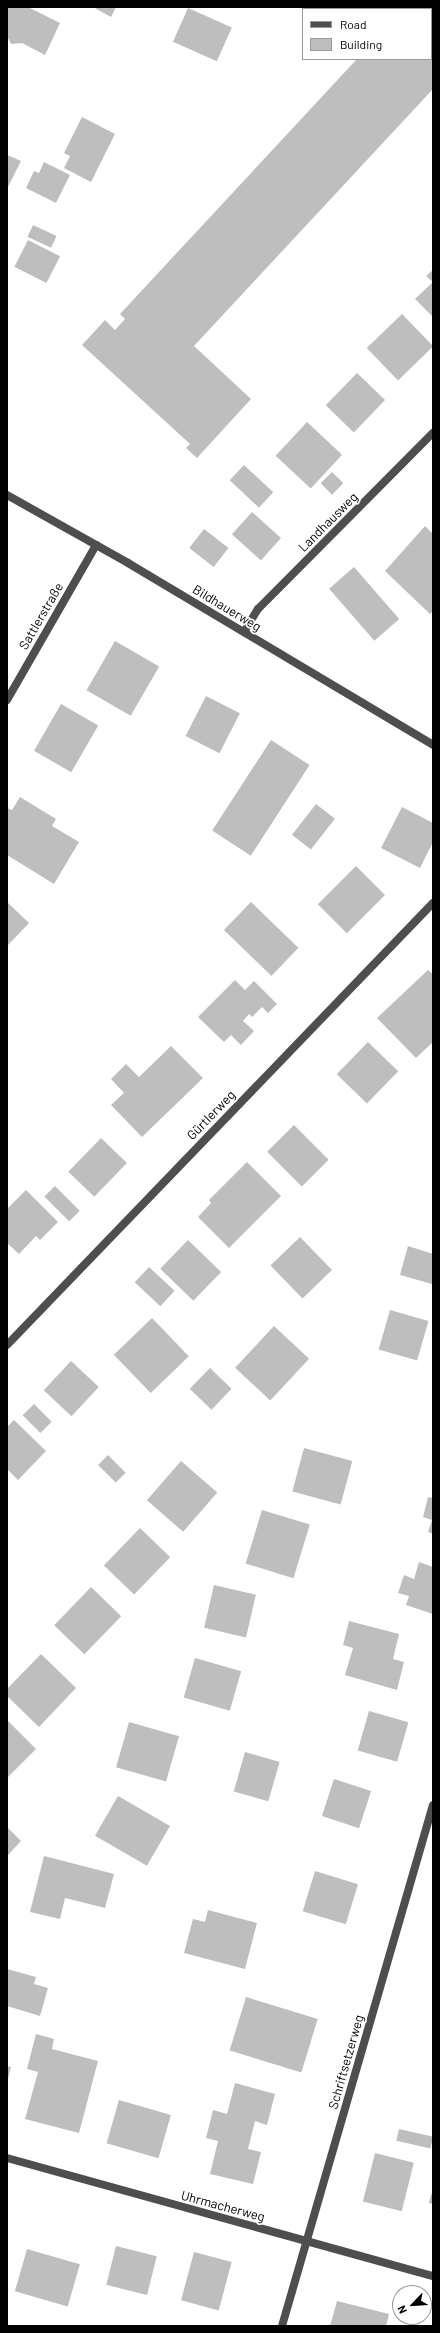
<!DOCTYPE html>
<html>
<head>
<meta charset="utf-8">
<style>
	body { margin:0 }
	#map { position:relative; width:440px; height:2333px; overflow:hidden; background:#fff; font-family:Barlow,sans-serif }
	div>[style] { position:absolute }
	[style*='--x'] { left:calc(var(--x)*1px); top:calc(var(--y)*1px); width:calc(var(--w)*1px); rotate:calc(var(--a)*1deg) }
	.building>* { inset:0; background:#bebebe; transform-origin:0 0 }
	.minor>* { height:8px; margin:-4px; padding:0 4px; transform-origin:4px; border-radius:4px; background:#4e4e4e }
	span { translate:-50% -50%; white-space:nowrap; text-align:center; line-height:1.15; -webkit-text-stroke:3.5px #fff; paint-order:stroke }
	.street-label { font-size:13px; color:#000 }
	.frame { position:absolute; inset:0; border:8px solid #000; pointer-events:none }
	.legend { position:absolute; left:302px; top:8px; width:130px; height:52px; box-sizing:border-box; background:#fff; border:1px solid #999; margin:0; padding:5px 7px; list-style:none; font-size:12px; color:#000 }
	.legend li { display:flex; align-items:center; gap:8px; height:20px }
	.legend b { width:20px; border:1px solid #999 }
	.north { position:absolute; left:392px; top:2285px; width:40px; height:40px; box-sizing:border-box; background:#fff; border:1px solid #999; border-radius:50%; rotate:245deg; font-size:11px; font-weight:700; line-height:16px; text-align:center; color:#000 }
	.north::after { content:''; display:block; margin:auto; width:14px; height:18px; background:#000; clip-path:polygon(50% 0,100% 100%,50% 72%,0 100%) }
</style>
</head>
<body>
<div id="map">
	<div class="building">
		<div style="clip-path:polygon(7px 7px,28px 7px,60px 23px,45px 55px,22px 43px,11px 44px,7px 36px)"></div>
		<div style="clip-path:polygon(93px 7px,116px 7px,111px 17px)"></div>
		<div style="clip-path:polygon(405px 7px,433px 7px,433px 89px,194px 346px,251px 399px,197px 458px,186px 448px,190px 444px,82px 345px,105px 320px,115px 330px,125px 319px,120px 314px,357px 59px,431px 59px,431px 9px,403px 9px)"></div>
		<div style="left:188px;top:8px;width:48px;height:37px;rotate:24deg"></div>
		<div style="clip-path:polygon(82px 117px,115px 134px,91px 182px,64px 168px,70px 156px,64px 153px)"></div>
		<div style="clip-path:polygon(7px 155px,21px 161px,7px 189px)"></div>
		<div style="clip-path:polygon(44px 162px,70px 175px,56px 203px,26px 188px,34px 171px,39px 173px)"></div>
		<div style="left:33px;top:225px;width:26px;height:13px;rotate:25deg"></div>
		<div style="left:28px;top:240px;width:36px;height:30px;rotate:27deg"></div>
		<div style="clip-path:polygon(433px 270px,433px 317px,415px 299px,433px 282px,426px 276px)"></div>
		<div style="left:402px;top:314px;width:45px;height:49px;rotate:46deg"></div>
		<div style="left:357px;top:373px;width:39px;height:45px;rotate:44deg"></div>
		<div style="left:307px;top:422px;width:48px;height:46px;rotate:43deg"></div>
		<div style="left:244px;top:465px;width:40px;height:21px;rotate:43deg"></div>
		<div style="left:332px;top:472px;width:16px;height:16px;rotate:45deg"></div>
		<div style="left:252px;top:512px;width:39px;height:30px;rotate:42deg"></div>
		<div style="clip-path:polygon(425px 526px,433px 534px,433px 611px,430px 614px,385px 571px)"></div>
		<div style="left:204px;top:529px;width:31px;height:24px;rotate:38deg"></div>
		<div style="left:354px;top:567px;width:69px;height:33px;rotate:49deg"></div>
		<div style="left:115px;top:641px;width:51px;height:57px;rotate:30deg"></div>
		<div style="left:206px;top:696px;width:38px;height:45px;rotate:27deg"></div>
		<div style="left:61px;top:704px;width:43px;height:54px;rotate:30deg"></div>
		<div style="left:271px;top:740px;width:46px;height:108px;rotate:33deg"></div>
		<div style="clip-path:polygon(20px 797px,56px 819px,52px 826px,79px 842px,54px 884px,7px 855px,7px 808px,12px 810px)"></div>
		<div style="left:316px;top:804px;width:24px;height:39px;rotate:38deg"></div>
		<div style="clip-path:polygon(402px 807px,433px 823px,433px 842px,420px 868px,381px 848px)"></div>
		<div style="left:356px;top:866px;width:41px;height:54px;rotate:45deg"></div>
		<div style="clip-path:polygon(7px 902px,29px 923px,7px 946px)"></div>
		<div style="left:251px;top:902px;width:66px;height:39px;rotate:44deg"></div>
		<div style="clip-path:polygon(428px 970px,433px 974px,433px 1042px,416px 1058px,377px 1018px)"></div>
		<div style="clip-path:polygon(235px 980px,245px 990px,254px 981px,277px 1004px,268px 1013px,262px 1007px,252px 1017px,249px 1014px,243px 1021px,254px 1031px,241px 1045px,231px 1035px,224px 1042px,198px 1017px)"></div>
		<div style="left:368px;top:1042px;width:42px;height:45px;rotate:44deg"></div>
		<div style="clip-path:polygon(171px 1046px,203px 1078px,142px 1137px,111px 1105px,124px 1093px,111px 1079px,126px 1064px,139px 1077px)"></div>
		<div style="left:294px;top:1125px;width:49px;height:38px;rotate:45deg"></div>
		<div style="left:101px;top:1138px;width:36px;height:47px;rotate:44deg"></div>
		<div style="clip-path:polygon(247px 1162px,281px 1196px,229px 1248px,198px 1217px,211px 1203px,209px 1200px)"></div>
		<div style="left:55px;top:1186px;width:35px;height:15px;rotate:45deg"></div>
		<div style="clip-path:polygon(26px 1190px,58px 1222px,40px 1240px,36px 1236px,19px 1254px,7px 1243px,7px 1209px)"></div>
		<div style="left:300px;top:1237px;width:46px;height:41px;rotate:46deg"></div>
		<div style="left:188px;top:1240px;width:46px;height:40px;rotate:44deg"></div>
		<div style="clip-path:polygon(408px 1246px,433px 1254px,432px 1284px,400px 1275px)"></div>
		<div style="left:149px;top:1267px;width:35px;height:21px;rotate:43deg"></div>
		<div style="left:390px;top:1310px;width:40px;height:41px;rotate:16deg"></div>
		<div style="left:152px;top:1318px;width:53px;height:53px;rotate:46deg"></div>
		<div style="left:274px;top:1326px;width:48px;height:57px;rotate:43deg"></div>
		<div style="left:71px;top:1361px;width:38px;height:40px;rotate:43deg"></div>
		<div style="left:210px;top:1368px;width:30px;height:29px;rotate:44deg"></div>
		<div style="left:34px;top:1404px;width:25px;height:16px;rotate:45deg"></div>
		<div style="clip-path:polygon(14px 1420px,46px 1451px,18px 1480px,7px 1469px,7px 1427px)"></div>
		<div style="left:304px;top:1448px;width:50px;height:45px;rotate:15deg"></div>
		<div style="left:108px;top:1455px;width:25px;height:14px;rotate:45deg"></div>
		<div style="left:181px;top:1461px;width:48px;height:52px;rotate:41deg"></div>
		<div style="clip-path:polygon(428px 1497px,433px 1498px,433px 1534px,428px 1532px,432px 1520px,423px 1517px)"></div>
		<div style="left:262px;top:1510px;width:50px;height:56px;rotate:17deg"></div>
		<div style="left:140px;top:1528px;width:42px;height:52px;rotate:44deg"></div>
		<div style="clip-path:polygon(419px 1562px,433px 1567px,433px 1614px,406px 1605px,409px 1596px,398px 1593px,404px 1575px,414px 1579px)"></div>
		<div style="left:214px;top:1585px;width:43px;height:44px;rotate:13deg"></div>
		<div style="left:91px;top:1587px;width:42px;height:53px;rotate:44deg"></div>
		<div style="clip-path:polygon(349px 1621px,399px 1634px,393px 1659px,404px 1662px,397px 1690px,345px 1675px,353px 1648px,343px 1645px)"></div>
		<div style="clip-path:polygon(41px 1654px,76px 1688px,39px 1727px,7px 1696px,7px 1689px)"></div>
		<div style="left:195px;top:1658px;width:48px;height:41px;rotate:16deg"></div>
		<div style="left:369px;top:1711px;width:41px;height:41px;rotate:16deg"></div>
		<div style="clip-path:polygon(7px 1720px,36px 1749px,7px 1778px)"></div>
		<div style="left:129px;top:1722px;width:52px;height:47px;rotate:16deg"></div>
		<div style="left:245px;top:1752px;width:36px;height:41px;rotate:16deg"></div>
		<div style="left:334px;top:1779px;width:39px;height:39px;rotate:18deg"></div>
		<div style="left:118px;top:1796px;width:60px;height:46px;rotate:30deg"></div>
		<div style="clip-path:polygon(7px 1827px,21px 1841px,7px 1856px)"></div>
		<div style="clip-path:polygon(44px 1856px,114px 1874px,105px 1908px,65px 1898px,60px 1919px,30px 1912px)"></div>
		<div style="left:315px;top:1871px;width:45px;height:42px;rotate:17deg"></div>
		<div style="clip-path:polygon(208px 1910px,257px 1923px,245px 1969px,184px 1953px,193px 1919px,205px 1922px)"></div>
		<div style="clip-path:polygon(7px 1969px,36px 1977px,34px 1984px,48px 1988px,40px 2016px,7px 2006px)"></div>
		<div style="left:246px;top:1997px;width:75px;height:56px;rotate:17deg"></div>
		<div style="clip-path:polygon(36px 2034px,54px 2039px,52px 2049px,98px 2061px,79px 2133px,25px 2119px,38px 2072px,27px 2069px)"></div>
		<div style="clip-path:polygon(7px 2066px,11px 2067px,8px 2079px,7px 2079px)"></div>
		<div style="clip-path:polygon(235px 2083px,275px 2094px,267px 2125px,255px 2121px,248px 2149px,261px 2152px,253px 2184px,210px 2174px,218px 2141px,206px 2138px,213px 2110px,227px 2114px)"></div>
		<div style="left:119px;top:2100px;width:54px;height:45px;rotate:16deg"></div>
		<div style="left:399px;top:2129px;width:35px;height:12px;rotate:13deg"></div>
		<div style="left:375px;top:2153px;width:40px;height:50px;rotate:14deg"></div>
		<div style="clip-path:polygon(433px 2188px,433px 2204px,429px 2203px)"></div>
		<div style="left:116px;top:2246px;width:42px;height:40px;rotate:14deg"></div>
		<div style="left:27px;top:2249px;width:55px;height:44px;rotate:16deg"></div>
		<div style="left:194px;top:2252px;width:39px;height:50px;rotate:15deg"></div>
		<div style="clip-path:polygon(337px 2301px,389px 2314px,386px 2326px,330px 2326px)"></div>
	</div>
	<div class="minor">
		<div style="--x:7;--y:495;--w:139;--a:29.3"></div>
		<div style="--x:128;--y:563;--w:355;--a:30.8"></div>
		<div style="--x:244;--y:632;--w:27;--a:-59"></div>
		<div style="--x:258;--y:609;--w:248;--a:-45.2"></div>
		<div style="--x:7;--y:700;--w:179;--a:-60.1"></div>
		<div style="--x:7;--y:1345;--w:614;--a:-46.06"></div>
		<div style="--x:7;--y:2158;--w:442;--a:15.5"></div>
		<div style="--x:282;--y:2326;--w:542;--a:-73.84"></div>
	</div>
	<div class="street-label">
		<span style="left:328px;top:522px;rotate:-45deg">Landhausweg</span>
		<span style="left:227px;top:608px;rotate:31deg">Bildhauerweg</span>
		<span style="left:41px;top:616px;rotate:-60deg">Sattlerstraße</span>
		<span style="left:211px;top:1115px;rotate:-46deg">Gürtlerweg</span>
		<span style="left:346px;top:2062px;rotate:-74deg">Schriftsetzerweg</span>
		<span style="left:223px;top:2206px;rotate:15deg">Uhrmacherweg</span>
	</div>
	<div class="frame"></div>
	<ul class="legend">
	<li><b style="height:5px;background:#4e4e4e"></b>Road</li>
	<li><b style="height:11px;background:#bebebe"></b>Building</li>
	</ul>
	<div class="north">N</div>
</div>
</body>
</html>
